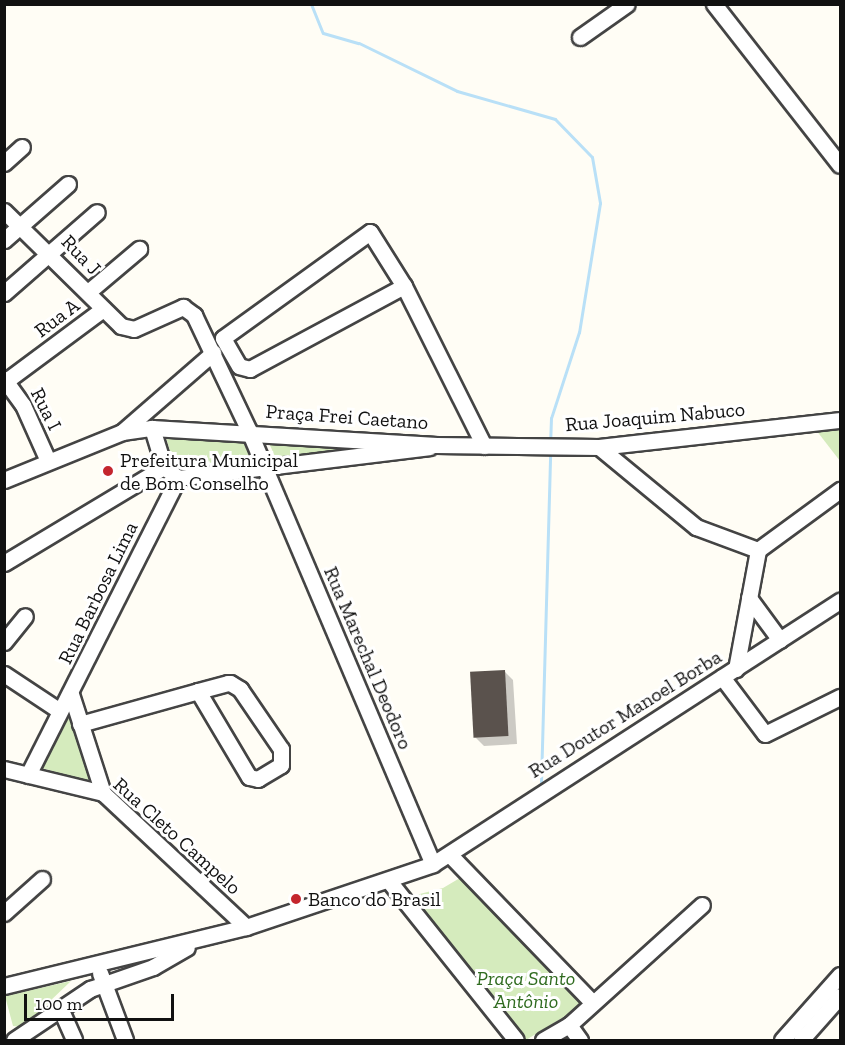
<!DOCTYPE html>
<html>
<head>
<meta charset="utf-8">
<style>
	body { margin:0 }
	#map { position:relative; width:845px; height:1045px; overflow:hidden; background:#fffdf5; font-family:"Zilla Slab",serif }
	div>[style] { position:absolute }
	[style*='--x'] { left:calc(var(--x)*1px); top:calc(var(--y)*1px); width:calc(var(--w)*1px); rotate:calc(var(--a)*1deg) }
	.green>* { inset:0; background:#d5ebbd }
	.shadow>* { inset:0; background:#0003 }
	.stream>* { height:3px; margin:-1.5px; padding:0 1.5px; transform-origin:1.5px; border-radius:1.5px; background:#b9e0f7 }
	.building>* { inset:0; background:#5a524d; transform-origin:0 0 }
	.roads { filter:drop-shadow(2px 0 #444) drop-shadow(-2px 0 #444) drop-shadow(0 2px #444) drop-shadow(0 -2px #444) }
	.minor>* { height:15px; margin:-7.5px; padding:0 7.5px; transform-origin:7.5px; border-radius:7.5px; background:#fff }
	.dots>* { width:16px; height:16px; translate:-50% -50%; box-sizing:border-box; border:3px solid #fff; border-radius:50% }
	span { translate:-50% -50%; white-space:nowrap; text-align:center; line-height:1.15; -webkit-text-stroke:6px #fff; paint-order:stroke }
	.street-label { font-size:20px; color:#111 }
	.poi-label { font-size:20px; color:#111 }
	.left { translate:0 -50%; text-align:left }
	.park-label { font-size:20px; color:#2f6b1f; font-style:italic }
	.frame { position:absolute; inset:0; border:6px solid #111; pointer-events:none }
	.scale { position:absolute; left:24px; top:994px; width:150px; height:27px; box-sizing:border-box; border:3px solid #111; border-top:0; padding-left:8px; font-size:18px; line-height:21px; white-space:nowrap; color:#111; -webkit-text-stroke:4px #fff; paint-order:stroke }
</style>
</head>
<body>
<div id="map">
	<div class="green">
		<div style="clip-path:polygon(840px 427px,840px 461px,816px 430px)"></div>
		<div style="clip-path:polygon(165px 434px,242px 439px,253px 463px,186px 473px,174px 465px)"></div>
		<div style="clip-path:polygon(269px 443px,408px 450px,277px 461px)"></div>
		<div style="clip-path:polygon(71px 711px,95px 784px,42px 768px)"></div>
		<div style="clip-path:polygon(465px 875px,581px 996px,580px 1007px,526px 1040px,519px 1040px,412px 896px,443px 888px)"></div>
		<div style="clip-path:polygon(71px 981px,23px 1027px,13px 1026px,5px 996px)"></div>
	</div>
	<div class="shadow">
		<div style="clip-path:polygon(504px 671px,513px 680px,517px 744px,484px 746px,475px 737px)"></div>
	</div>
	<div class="stream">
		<div style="--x:311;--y:4;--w:31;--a:68"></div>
		<div style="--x:323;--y:33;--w:37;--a:16"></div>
		<div style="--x:359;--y:43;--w:109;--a:26.1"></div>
		<div style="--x:457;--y:91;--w:102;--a:15.9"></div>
		<div style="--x:555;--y:119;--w:53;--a:45.8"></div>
		<div style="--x:592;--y:157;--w:47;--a:80.1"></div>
		<div style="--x:600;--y:203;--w:131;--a:99.2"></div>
		<div style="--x:579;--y:332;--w:90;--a:108"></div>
		<div style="--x:551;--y:418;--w:23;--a:92"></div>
		<div style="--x:541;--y:782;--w:332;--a:-88.4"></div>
	</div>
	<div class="building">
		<div style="left:505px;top:670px;width:66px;height:35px;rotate:87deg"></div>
	</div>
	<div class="roads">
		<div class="minor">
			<div style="--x:714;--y:4;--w:204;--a:52"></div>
			<div style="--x:580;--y:37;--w:57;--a:-35.1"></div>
			<div style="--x:4;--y:163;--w:24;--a:-42"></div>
			<div style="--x:4;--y:211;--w:164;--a:44.5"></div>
			<div style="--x:121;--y:326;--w:13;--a:13"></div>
			<div style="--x:134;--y:329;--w:54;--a:-24.2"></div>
			<div style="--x:183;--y:307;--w:14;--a:36"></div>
			<div style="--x:194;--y:315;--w:128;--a:64.6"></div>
			<div style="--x:249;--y:431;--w:470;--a:67"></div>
			<div style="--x:4;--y:240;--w:85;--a:-41.2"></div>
			<div style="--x:404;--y:286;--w:175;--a:151.7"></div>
			<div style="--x:250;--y:369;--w:11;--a:-165"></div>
			<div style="--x:239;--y:366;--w:32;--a:-120"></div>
			<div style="--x:223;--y:338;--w:181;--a:-35.8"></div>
			<div style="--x:370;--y:232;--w:64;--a:57.8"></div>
			<div style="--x:404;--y:286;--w:179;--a:63.4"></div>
			<div style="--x:88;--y:292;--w:67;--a:-40.1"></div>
			<div style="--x:4;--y:293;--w:123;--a:-41.1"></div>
			<div style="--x:4;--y:379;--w:32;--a:54"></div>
			<div style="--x:23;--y:405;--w:61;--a:65.9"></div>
			<div style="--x:6;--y:381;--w:121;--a:-36.6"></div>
			<div style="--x:152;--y:428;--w:41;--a:72.9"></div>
			<div style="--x:164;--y:467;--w:18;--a:38"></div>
			<div style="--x:178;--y:478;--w:253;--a:-7"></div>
			<div style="--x:122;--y:432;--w:121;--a:-41"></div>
			<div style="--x:599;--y:447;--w:126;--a:39.5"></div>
			<div style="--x:696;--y:527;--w:66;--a:20.4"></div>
			<div style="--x:4;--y:480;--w:127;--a:-22.1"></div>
			<div style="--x:122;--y:432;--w:30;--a:-8"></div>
			<div style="--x:152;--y:428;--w:285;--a:3.4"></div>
			<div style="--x:436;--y:445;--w:163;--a:0.7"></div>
			<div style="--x:599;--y:447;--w:243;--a:-6.4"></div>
			<div style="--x:4;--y:563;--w:187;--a:-31"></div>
			<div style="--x:749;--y:598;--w:52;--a:53.6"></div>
			<div style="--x:4;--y:642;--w:33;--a:-51"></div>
			<div style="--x:736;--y:669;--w:121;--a:-79.5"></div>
			<div style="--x:758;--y:550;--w:102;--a:-36.2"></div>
			<div style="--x:4;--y:674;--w:67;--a:33.5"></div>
			<div style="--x:722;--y:677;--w:71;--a:53"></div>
			<div style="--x:765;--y:734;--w:84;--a:-26.3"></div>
			<div style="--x:71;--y:694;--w:104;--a:72.1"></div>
			<div style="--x:80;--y:724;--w:123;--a:-15.6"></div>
			<div style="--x:198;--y:691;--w:31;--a:-15"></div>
			<div style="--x:228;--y:683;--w:2;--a:0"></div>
			<div style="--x:230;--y:683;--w:12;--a:31"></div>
			<div style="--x:240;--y:689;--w:73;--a:55.7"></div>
			<div style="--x:281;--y:749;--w:16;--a:90"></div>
			<div style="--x:281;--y:765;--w:27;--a:149"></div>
			<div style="--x:258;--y:779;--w:9;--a:-167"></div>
			<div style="--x:249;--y:777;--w:100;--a:-120.7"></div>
			<div style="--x:4;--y:769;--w:102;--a:13.6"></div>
			<div style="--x:103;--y:793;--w:196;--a:43.1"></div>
			<div style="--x:28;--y:775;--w:333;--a:-63.2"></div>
			<div style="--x:450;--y:855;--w:204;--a:46"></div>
			<div style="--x:389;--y:881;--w:203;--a:51.4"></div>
			<div style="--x:4;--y:913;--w:51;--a:-41.8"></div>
			<div style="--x:100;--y:973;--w:72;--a:69.5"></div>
			<div style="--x:4;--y:986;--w:249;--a:-13.7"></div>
			<div style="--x:246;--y:927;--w:197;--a:-18.6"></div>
			<div style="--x:433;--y:864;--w:485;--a:-32.9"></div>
			<div style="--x:60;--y:1008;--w:35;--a:66"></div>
			<div style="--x:569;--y:1025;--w:19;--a:54"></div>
			<div style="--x:14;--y:1040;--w:92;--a:-33.9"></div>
			<div style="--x:90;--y:989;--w:67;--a:-19.2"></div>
			<div style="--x:153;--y:967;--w:39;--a:-30"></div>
			<div style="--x:543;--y:1040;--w:30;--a:-30"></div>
			<div style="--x:569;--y:1025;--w:179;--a:-42.1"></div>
			<div style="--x:782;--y:1040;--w:87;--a:-48.3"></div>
			<div style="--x:801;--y:1040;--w:59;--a:-48.4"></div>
		</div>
	</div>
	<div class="dots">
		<div style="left:108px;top:471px;background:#c4262e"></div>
		<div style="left:296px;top:899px;background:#c4262e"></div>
	</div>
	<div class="street-label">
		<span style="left:81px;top:255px;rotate:46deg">Rua J</span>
		<span style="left:57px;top:318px;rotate:-37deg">Rua A</span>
		<span style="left:46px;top:409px;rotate:63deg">Rua I</span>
		<span style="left:347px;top:417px;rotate:4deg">Praça Frei Caetano</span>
		<span style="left:655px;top:417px;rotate:-5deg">Rua Joaquim Nabuco</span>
		<span style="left:98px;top:593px;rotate:-64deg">Rua Barbosa Lima</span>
		<span style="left:368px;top:658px;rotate:67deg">Rua Marechal Deodoro</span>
		<span style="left:625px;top:714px;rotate:-32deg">Rua Doutor Manoel Borba</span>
		<span style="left:177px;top:836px;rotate:42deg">Rua Cleto Campelo</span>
	</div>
	<div class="poi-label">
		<span class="left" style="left:120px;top:472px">Prefeitura Municipal<br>de Bom Conselho</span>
		<span class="left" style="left:308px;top:899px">Banco do Brasil</span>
	</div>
	<div class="park-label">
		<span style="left:526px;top:990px">Praça Santo<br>Antônio</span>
	</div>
	<div class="frame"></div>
	<div class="scale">100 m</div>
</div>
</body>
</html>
